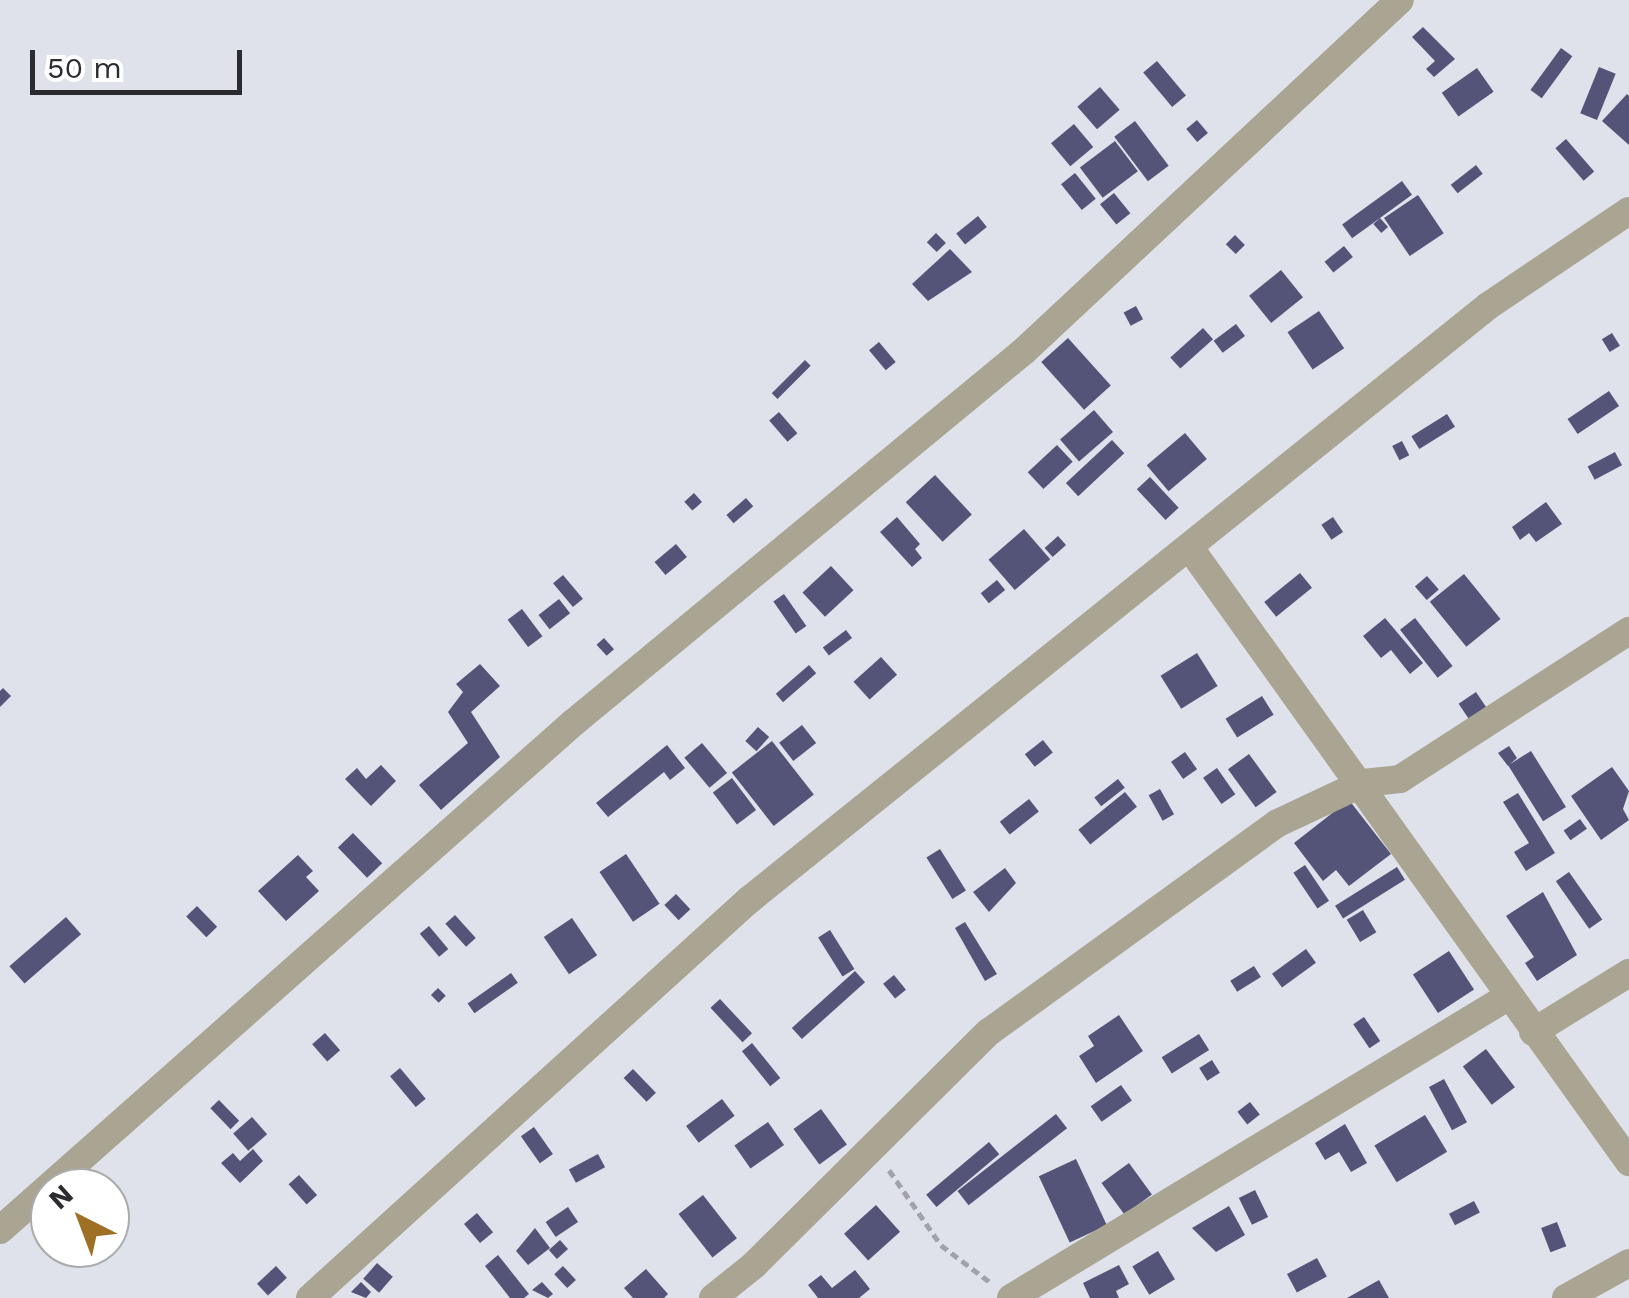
<!DOCTYPE html>
<html>
<head>
<meta charset="utf-8">
<style>
	body { margin:0 }
	#map { position:relative; width:1629px; height:1298px; overflow:hidden; background:#dfe1eb; font-family:"Work Sans",sans-serif }
	div>[style] { position:absolute }
	[style*='--x'] { left:calc(var(--x)*1px); top:calc(var(--y)*1px); width:calc(var(--w)*1px); rotate:calc(var(--a)*1deg) }
	.building>* { inset:0; background:#545478; transform-origin:0 0 }
	.path>* { height:5px; margin-top:-2.5px; transform-origin:0; background:repeating-linear-gradient(90deg,#a1a2aa 0 8px,transparent 0 13px) }
	.minor>* { height:28px; margin:-14px; padding:0 14px; transform-origin:14px; border-radius:14px; background:#aaa493 }
	span { translate:-50% -50%; white-space:nowrap; text-align:center; line-height:1.15; -webkit-text-stroke:10px #fff; paint-order:stroke }
	.north { position:absolute; left:30px; top:1168px; width:100px; height:100px; box-sizing:border-box; background:#fff; border:2px solid #ababac; border-radius:50%; rotate:318deg; font-size:28px; font-weight:700; line-height:40px; text-align:center; color:#2c2c30 }
	.north::after { content:''; display:block; margin:auto; width:35px; height:45px; background:#9f6f23; clip-path:polygon(50% 0,100% 100%,50% 72%,0 100%) }
	.scale { position:absolute; left:30px; top:50px; width:212px; height:45px; box-sizing:border-box; border:5px solid #2c2c30; border-top:0; padding-left:12px; font-size:30px; line-height:35px; white-space:nowrap; color:#2c2c30; -webkit-text-stroke:8px #fff; paint-order:stroke }
</style>
</head>
<body>
<div id="map">
	<div class="building">
		<div style="clip-path:polygon(1423px 27px,1455px 59px,1434px 77px,1426px 69px,1435px 61px,1412px 37px)"></div>
		<div style="left:1561px;top:48px;width:14px;height:52px;rotate:36deg"></div>
		<div style="left:1157px;top:61px;width:45px;height:18px;rotate:50deg"></div>
		<div style="left:1599px;top:67px;width:18px;height:50px;rotate:22deg"></div>
		<div style="left:1477px;top:68px;width:29px;height:43px;rotate:55deg"></div>
		<div style="left:1100px;top:87px;width:30px;height:30px;rotate:49deg"></div>
		<div style="clip-path:polygon(1627px 94px,1629px 96px,1629px 145px,1602px 121px)"></div>
		<div style="left:1197px;top:120px;width:17px;height:14px;rotate:50deg"></div>
		<div style="left:1135px;top:121px;width:56px;height:26px;rotate:53deg"></div>
		<div style="left:1074px;top:124px;width:30px;height:30px;rotate:50deg"></div>
		<div style="left:1566px;top:139px;width:43px;height:14px;rotate:49deg"></div>
		<div style="left:1115px;top:141px;width:38px;height:44px;rotate:53deg"></div>
		<div style="left:1476px;top:165px;width:11px;height:32px;rotate:52deg"></div>
		<div style="left:1075px;top:173px;width:33px;height:18px;rotate:51deg"></div>
		<div style="left:1402px;top:181px;width:17px;height:74px;rotate:54deg"></div>
		<div style="left:1114px;top:193px;width:26px;height:18px;rotate:51deg"></div>
		<div style="left:1418px;top:195px;width:46px;height:41px;rotate:56deg"></div>
		<div style="left:978px;top:216px;width:14px;height:28px;rotate:51deg"></div>
		<div style="left:1380px;top:218px;width:12px;height:9px;rotate:48deg"></div>
		<div style="left:936px;top:233px;width:14px;height:13px;rotate:45deg"></div>
		<div style="left:1235px;top:235px;width:14px;height:13px;rotate:45deg"></div>
		<div style="left:1344px;top:246px;width:14px;height:25px;rotate:51deg"></div>
		<div style="clip-path:polygon(950px 249px,972px 272px,928px 301px,912px 284px)"></div>
		<div style="left:1281px;top:270px;width:35px;height:41px;rotate:51deg"></div>
		<div style="left:1136px;top:306px;width:15px;height:14px;rotate:62deg"></div>
		<div style="left:1319px;top:311px;width:45px;height:38px;rotate:56deg"></div>
		<div style="left:1236px;top:324px;width:15px;height:28px;rotate:53deg"></div>
		<div style="left:1203px;top:328px;width:15px;height:44px;rotate:48deg"></div>
		<div style="left:1612px;top:333px;width:15px;height:12px;rotate:58deg"></div>
		<div style="left:1068px;top:338px;width:64px;height:36px;rotate:48deg"></div>
		<div style="left:879px;top:342px;width:26px;height:13px;rotate:50deg"></div>
		<div style="left:805px;top:360px;width:8px;height:47px;rotate:45deg"></div>
		<div style="left:1609px;top:391px;width:18px;height:50px;rotate:56deg"></div>
		<div style="left:1094px;top:410px;width:29px;height:45px;rotate:49deg"></div>
		<div style="left:779px;top:412px;width:28px;height:13px;rotate:49deg"></div>
		<div style="left:1447px;top:414px;width:15px;height:42px;rotate:58deg"></div>
		<div style="left:1185px;top:433px;width:34px;height:50px;rotate:50deg"></div>
		<div style="left:1112px;top:440px;width:18px;height:63px;rotate:47deg"></div>
		<div style="left:1402px;top:441px;width:16px;height:11px;rotate:63deg"></div>
		<div style="left:1057px;top:445px;width:23px;height:40px;rotate:47deg"></div>
		<div style="left:1615px;top:452px;width:15px;height:31px;rotate:62deg"></div>
		<div style="left:935px;top:475px;width:54px;height:40px;rotate:47deg"></div>
		<div style="left:1150px;top:477px;width:42px;height:18px;rotate:47deg"></div>
		<div style="left:694px;top:493px;width:12px;height:13px;rotate:48deg"></div>
		<div style="left:746px;top:498px;width:11px;height:26px;rotate:49deg"></div>
		<div style="clip-path:polygon(1546px 502px,1562px 524px,1536px 542px,1529px 533px,1520px 540px,1512px 527px)"></div>
		<div style="clip-path:polygon(897px 517px,920px 544px,915px 549px,922px 558px,912px 567px,880px 532px)"></div>
		<div style="left:1333px;top:517px;width:18px;height:14px;rotate:56deg"></div>
		<div style="left:1024px;top:529px;width:40px;height:47px;rotate:49deg"></div>
		<div style="left:1058px;top:536px;width:12px;height:18px;rotate:48deg"></div>
		<div style="left:676px;top:544px;width:17px;height:28px;rotate:50deg"></div>
		<div style="left:831px;top:566px;width:33px;height:39px;rotate:47deg"></div>
		<div style="left:1300px;top:573px;width:19px;height:46px;rotate:51deg"></div>
		<div style="left:1464px;top:574px;width:58px;height:44px;rotate:51deg"></div>
		<div style="left:563px;top:575px;width:31px;height:13px;rotate:50deg"></div>
		<div style="left:1427px;top:576px;width:18px;height:16px;rotate:49deg"></div>
		<div style="left:997px;top:580px;width:13px;height:21px;rotate:51deg"></div>
		<div style="left:784px;top:594px;width:39px;height:13px;rotate:55deg"></div>
		<div style="left:559px;top:599px;width:18px;height:26px;rotate:52deg"></div>
		<div style="left:522px;top:609px;width:34px;height:18px;rotate:53deg"></div>
		<div style="clip-path:polygon(1385px 618px,1423px 663px,1410px 674px,1391px 650px,1381px 658px,1363px 636px)"></div>
		<div style="left:1415px;top:618px;width:61px;height:19px;rotate:52deg"></div>
		<div style="left:846px;top:630px;width:10px;height:29px;rotate:53deg"></div>
		<div style="left:604px;top:638px;width:15px;height:10px;rotate:48deg"></div>
		<div style="left:1197px;top:653px;width:39px;height:43px;rotate:58deg"></div>
		<div style="left:881px;top:657px;width:24px;height:37px;rotate:48deg"></div>
		<div style="clip-path:polygon(480px 664px,500px 686px,471px 712px,500px 757px,441px 810px,419px 785px,468px 743px,448px 712px,463px 692px,456px 684px)"></div>
		<div style="left:809px;top:665px;width:11px;height:44px;rotate:49deg"></div>
		<div style="clip-path:polygon(3px 688px,11px 696px,0 707px,0 691px)"></div>
		<div style="left:1476px;top:692px;width:18px;height:21px;rotate:56deg"></div>
		<div style="left:1262px;top:696px;width:22px;height:43px;rotate:58deg"></div>
		<div style="left:802px;top:725px;width:23px;height:29px;rotate:52deg"></div>
		<div style="left:758px;top:727px;width:15px;height:19px;rotate:42deg"></div>
		<div style="left:1043px;top:740px;width:16px;height:23px;rotate:52deg"></div>
		<div style="left:772px;top:741px;width:68px;height:51px;rotate:52deg"></div>
		<div style="left:702px;top:743px;width:39px;height:23px;rotate:50deg"></div>
		<div style="clip-path:polygon(667px 745px,685px 768px,670px 780px,664px 772px,608px 817px,596px 803px)"></div>
		<div style="clip-path:polygon(1509px 746px,1517px 758px,1508px 766px,1498px 753px)"></div>
		<div style="left:1531px;top:751px;width:66px;height:27px;rotate:58deg"></div>
		<div style="left:1185px;top:752px;width:21px;height:17px;rotate:55deg"></div>
		<div style="left:1249px;top:754px;width:47px;height:26px;rotate:54deg"></div>
		<div style="clip-path:polygon(381px 765px,396px 781px,371px 806px,345px 779px,357px 768px,366px 779px)"></div>
		<div style="clip-path:polygon(1612px 767px,1629px 791px,1623px 809px,1629px 820px,1601px 840px,1571px 796px)"></div>
		<div style="left:1217px;top:768px;width:32px;height:17px;rotate:55deg"></div>
		<div style="left:732px;top:778px;width:40px;height:24px;rotate:53deg"></div>
		<div style="left:1118px;top:779px;width:11px;height:30px;rotate:52deg"></div>
		<div style="left:1160px;top:789px;width:29px;height:13px;rotate:61deg"></div>
		<div style="left:1125px;top:792px;width:19px;height:60px;rotate:51deg"></div>
		<div style="clip-path:polygon(1518px 793px,1555px 853px,1526px 871px,1514px 852px,1529px 843px,1503px 802px)"></div>
		<div style="left:1029px;top:799px;width:16px;height:37px;rotate:52deg"></div>
		<div style="clip-path:polygon(1349px 800px,1391px 854px,1349px 886px,1336px 870px,1323px 881px,1294px 843px)"></div>
		<div style="left:1580px;top:819px;width:12px;height:20px;rotate:55deg"></div>
		<div style="left:353px;top:833px;width:42px;height:21px;rotate:46deg"></div>
		<div style="left:940px;top:849px;width:49px;height:16px;rotate:58deg"></div>
		<div style="left:626px;top:854px;width:60px;height:32px;rotate:56deg"></div>
		<div style="clip-path:polygon(298px 855px,313px 871px,306px 877px,319px 891px,286px 921px,258px 891px)"></div>
		<div style="left:1305px;top:865px;width:43px;height:14px;rotate:56deg"></div>
		<div style="left:1397px;top:867px;width:15px;height:73px;rotate:58deg"></div>
		<div style="clip-path:polygon(1005px 868px,1016px 883px,989px 912px,973px 892px)"></div>
		<div style="left:1569px;top:872px;width:58px;height:16px;rotate:55deg"></div>
		<div style="clip-path:polygon(1543px 892px,1577px 955px,1537px 981px,1525px 963px,1534px 957px,1506px 916px)"></div>
		<div style="left:676px;top:894px;width:21px;height:16px;rotate:47deg"></div>
		<div style="left:197px;top:906px;width:29px;height:15px;rotate:46deg"></div>
		<div style="left:1363px;top:910px;width:26px;height:19px;rotate:59deg"></div>
		<div style="left:455px;top:915px;width:31px;height:13px;rotate:48deg"></div>
		<div style="left:66px;top:917px;width:23px;height:75px;rotate:49deg"></div>
		<div style="left:572px;top:918px;width:45px;height:34px;rotate:56deg"></div>
		<div style="clip-path:polygon(965px 922px,997px 974px,985px 981px,955px 928px)"></div>
		<div style="left:429px;top:926px;width:30px;height:12px;rotate:50deg"></div>
		<div style="left:830px;top:930px;width:46px;height:14px;rotate:58deg"></div>
		<div style="left:1306px;top:949px;width:17px;height:42px;rotate:54deg"></div>
		<div style="left:1449px;top:951px;width:46px;height:43px;rotate:57deg"></div>
		<div style="left:1254px;top:966px;width:13px;height:28px;rotate:58deg"></div>
		<div style="left:855px;top:971px;width:15px;height:85px;rotate:48deg"></div>
		<div style="left:511px;top:973px;width:12px;height:53px;rotate:55deg"></div>
		<div style="left:894px;top:975px;width:19px;height:14px;rotate:51deg"></div>
		<div style="left:438px;top:988px;width:11px;height:10px;rotate:45deg"></div>
		<div style="left:720px;top:999px;width:47px;height:13px;rotate:47deg"></div>
		<div style="clip-path:polygon(1119px 1015px,1143px 1051px,1096px 1083px,1079px 1056px,1094px 1046px,1088px 1036px)"></div>
		<div style="left:1364px;top:1017px;width:29px;height:13px;rotate:56deg"></div>
		<div style="left:325px;top:1033px;width:23px;height:17px;rotate:49deg"></div>
		<div style="left:1199px;top:1034px;width:19px;height:44px;rotate:58deg"></div>
		<div style="left:752px;top:1043px;width:45px;height:13px;rotate:51deg"></div>
		<div style="left:1486px;top:1049px;width:48px;height:29px;rotate:53deg"></div>
		<div style="left:1212px;top:1060px;width:15px;height:15px;rotate:58deg"></div>
		<div style="left:400px;top:1068px;width:40px;height:13px;rotate:50deg"></div>
		<div style="left:633px;top:1069px;width:33px;height:13px;rotate:46deg"></div>
		<div style="left:1444px;top:1079px;width:49px;height:17px;rotate:62deg"></div>
		<div style="left:1121px;top:1085px;width:19px;height:37px;rotate:55deg"></div>
		<div style="left:722px;top:1099px;width:21px;height:45px;rotate:53deg"></div>
		<div style="left:219px;top:1100px;width:29px;height:12px;rotate:46deg"></div>
		<div style="left:1250px;top:1102px;width:16px;height:16px;rotate:52deg"></div>
		<div style="left:821px;top:1109px;width:44px;height:34px;rotate:54deg"></div>
		<div style="left:1056px;top:1114px;width:18px;height:125px;rotate:52deg"></div>
		<div style="left:1425px;top:1115px;width:43px;height:59px;rotate:59deg"></div>
		<div style="left:252px;top:1117px;width:23px;height:25px;rotate:49deg"></div>
		<div style="left:768px;top:1122px;width:28px;height:41px;rotate:55deg"></div>
		<div style="clip-path:polygon(1345px 1124px,1367px 1163px,1351px 1172px,1339px 1152px,1325px 1160px,1315px 1143px)"></div>
		<div style="left:534px;top:1127px;width:33px;height:16px;rotate:55deg"></div>
		<div style="left:989px;top:1142px;width:16px;height:82px;rotate:50deg"></div>
		<div style="clip-path:polygon(253px 1149px,263px 1161px,240px 1183px,221px 1163px,233px 1153px,240px 1161px)"></div>
		<div style="left:598px;top:1154px;width:15px;height:33px;rotate:62deg"></div>
		<div style="left:1076px;top:1159px;width:73px;height:41px;rotate:65deg"></div>
		<div style="left:1129px;top:1163px;width:39px;height:34px;rotate:54deg"></div>
		<div style="left:299px;top:1175px;width:27px;height:14px;rotate:48deg"></div>
		<div style="left:1255px;top:1190px;width:30px;height:18px;rotate:64deg"></div>
		<div style="left:703px;top:1195px;width:55px;height:31px;rotate:52deg"></div>
		<div style="left:1474px;top:1201px;width:13px;height:28px;rotate:63deg"></div>
		<div style="left:876px;top:1205px;width:36px;height:43px;rotate:48deg"></div>
		<div style="clip-path:polygon(1229px 1206px,1245px 1235px,1216px 1252px,1192px 1228px)"></div>
		<div style="left:568px;top:1207px;width:18px;height:27px;rotate:56deg"></div>
		<div style="left:477px;top:1213px;width:25px;height:17px;rotate:50deg"></div>
		<div style="left:1557px;top:1222px;width:26px;height:17px;rotate:69deg"></div>
		<div style="clip-path:polygon(535px 1228px,550px 1248px,528px 1265px,516px 1251px)"></div>
		<div style="left:560px;top:1240px;width:12px;height:15px;rotate:48deg"></div>
		<div style="left:1158px;top:1251px;width:33px;height:30px;rotate:59deg"></div>
		<div style="clip-path:polygon(498px 1255px,529px 1294px,524px 1298px,510px 1298px,485px 1266px)"></div>
		<div style="left:1317px;top:1258px;width:21px;height:34px;rotate:62deg"></div>
		<div style="left:377px;top:1263px;width:21px;height:21px;rotate:41deg"></div>
		<div style="clip-path:polygon(1119px 1265px,1129px 1284px,1116px 1291px,1119px 1298px,1090px 1298px,1083px 1283px)"></div>
		<div style="left:276px;top:1266px;width:16px;height:26px;rotate:47deg"></div>
		<div style="left:563px;top:1266px;width:19px;height:12px;rotate:47deg"></div>
		<div style="clip-path:polygon(646px 1269px,668px 1294px,664px 1298px,633px 1298px,624px 1288px)"></div>
		<div style="clip-path:polygon(855px 1270px,870px 1289px,859px 1298px,818px 1298px,808px 1285px,821px 1275px,832px 1288px)"></div>
		<div style="clip-path:polygon(1379px 1280px,1389px 1298px,1347px 1298px)"></div>
		<div style="clip-path:polygon(361px 1282px,371px 1292px,366px 1298px,351px 1292px)"></div>
		<div style="clip-path:polygon(542px 1282px,553px 1294px,548px 1298px,532px 1290px)"></div>
	</div>
	<div class="path">
		<div style="--x:889;--y:1170;--w:91;--a:55.3"></div>
		<div style="--x:941;--y:1245;--w:63;--a:37.2"></div>
	</div>
	<div class="minor">
		<div style="--x:1190;--y:548;--w:755;--a:54.44"></div>
		<div style="--x:1533;--y:1032;--w:113;--a:-31.6"></div>
		<div style="--x:0;--y:1230;--w:765;--a:-41.5"></div>
		<div style="--x:573;--y:723;--w:585;--a:-39.52"></div>
		<div style="--x:1024;--y:351;--w:514;--a:-43.03"></div>
		<div style="--x:310;--y:1298;--w:593;--a:-42.2"></div>
		<div style="--x:749;--y:900;--w:948;--a:-38.79"></div>
		<div style="--x:1488;--y:306;--w:170;--a:-34"></div>
		<div style="--x:713;--y:1298;--w:53;--a:-38.8"></div>
		<div style="--x:754;--y:1265;--w:331;--a:-44.8"></div>
		<div style="--x:989;--y:1032;--w:357;--a:-35.9"></div>
		<div style="--x:1278;--y:823;--w:94;--a:-25.2"></div>
		<div style="--x:1363;--y:783;--w:37;--a:-6"></div>
		<div style="--x:1400;--y:779;--w:273;--a:-32.9"></div>
		<div style="--x:1011;--y:1298;--w:582;--a:-31.23"></div>
		<div style="--x:1566;--y:1298;--w:72;--a:-29.1"></div>
	</div>
	<div class="north">N</div>
	<div class="scale">50 m</div>
</div>
</body>
</html>
